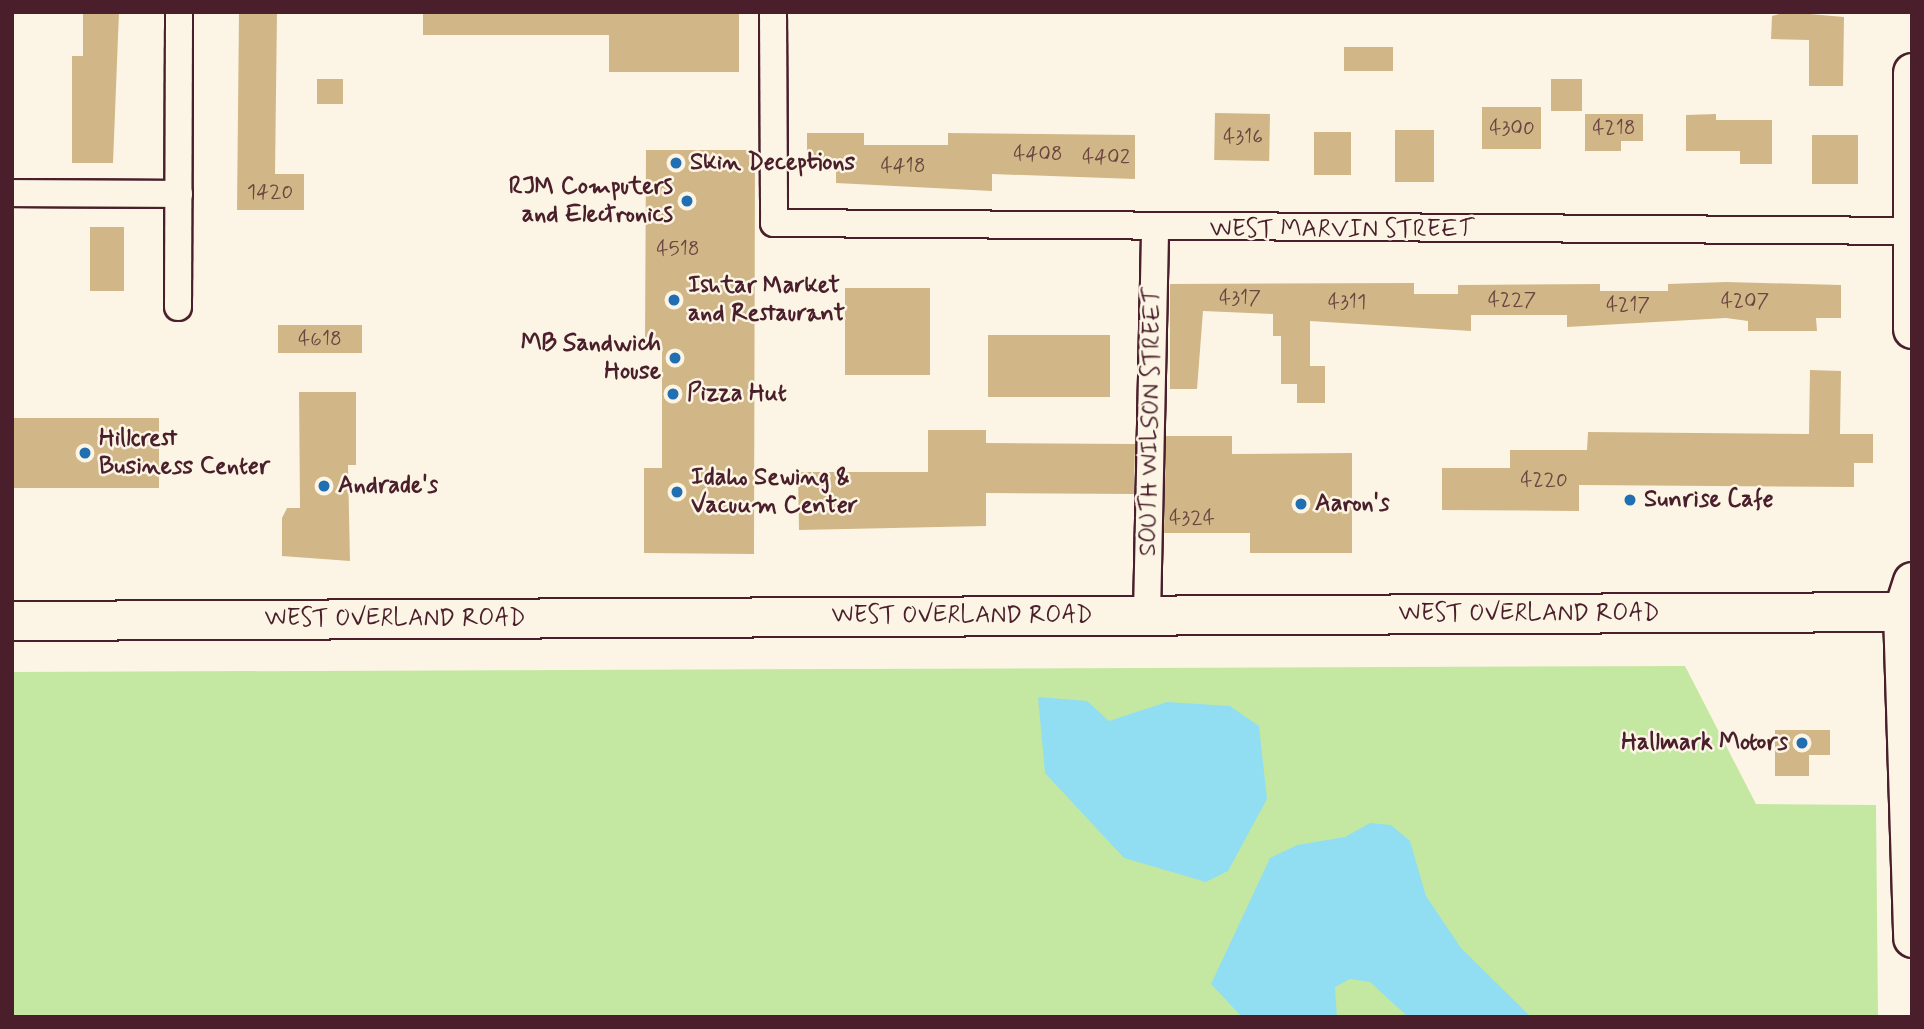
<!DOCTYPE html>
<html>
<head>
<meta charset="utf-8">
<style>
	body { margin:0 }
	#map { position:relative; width:1924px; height:1029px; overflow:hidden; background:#fcf5e5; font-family:Mynerve,sans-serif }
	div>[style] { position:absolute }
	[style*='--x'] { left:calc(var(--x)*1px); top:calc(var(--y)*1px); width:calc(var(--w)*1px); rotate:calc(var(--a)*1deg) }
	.green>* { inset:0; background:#c4e8a1 }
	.water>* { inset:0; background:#91def2 }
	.building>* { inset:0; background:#d1b787; transform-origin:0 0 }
	.roads { filter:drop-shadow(2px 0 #4a1f2b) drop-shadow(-2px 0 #4a1f2b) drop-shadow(0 2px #4a1f2b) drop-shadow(0 -2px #4a1f2b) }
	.street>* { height:26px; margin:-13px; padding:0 13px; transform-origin:13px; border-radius:13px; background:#fcf5e5 }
	.secondary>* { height:37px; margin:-18.5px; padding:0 18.5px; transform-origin:18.5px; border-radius:18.5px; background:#fcf5e5 }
	.primary>* { height:38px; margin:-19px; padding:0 19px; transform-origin:19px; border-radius:19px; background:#fcf5e5 }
	.dots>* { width:19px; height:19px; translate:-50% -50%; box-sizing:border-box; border:4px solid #fcf5e5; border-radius:50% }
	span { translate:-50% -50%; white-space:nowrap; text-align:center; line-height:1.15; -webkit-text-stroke:5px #fcf5e5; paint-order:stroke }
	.number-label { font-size:21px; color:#6c4542 }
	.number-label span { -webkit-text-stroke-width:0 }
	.poi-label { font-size:24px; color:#4a1f2b; font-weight:700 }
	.left { translate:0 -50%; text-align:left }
	.right { translate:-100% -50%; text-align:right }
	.street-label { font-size:24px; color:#4a1f2b }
	.frame { position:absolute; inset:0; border:14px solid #4a1f2b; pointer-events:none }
</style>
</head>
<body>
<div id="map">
	<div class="green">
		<div style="clip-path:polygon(1685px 666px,1756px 804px,1876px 805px,1878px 1017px,12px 1017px,12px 672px)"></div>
	</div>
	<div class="water">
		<div style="clip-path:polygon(1038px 697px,1087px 701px,1109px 721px,1167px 702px,1230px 706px,1259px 726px,1267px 799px,1228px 871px,1206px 882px,1124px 858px,1045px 773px)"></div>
		<div style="clip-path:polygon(1370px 823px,1391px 825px,1410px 841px,1426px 896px,1461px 948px,1531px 1017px,1408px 1017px,1370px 982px,1350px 979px,1335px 987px,1337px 1017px,1242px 1017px,1211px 984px,1270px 858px,1297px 845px,1345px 837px)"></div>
	</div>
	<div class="building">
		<div style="clip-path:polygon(83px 12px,119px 12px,113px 163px,72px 163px,72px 56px,83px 56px)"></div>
		<div style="clip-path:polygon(239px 12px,277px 12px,275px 174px,304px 174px,304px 210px,237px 210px)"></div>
		<div style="clip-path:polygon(423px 12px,739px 12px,739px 72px,609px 72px,609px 35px,423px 35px)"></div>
		<div style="clip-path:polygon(1787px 12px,1844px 17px,1843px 86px,1809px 86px,1809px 40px,1771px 39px,1772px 16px)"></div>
		<div style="left:1393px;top:47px;width:24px;height:49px;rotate:90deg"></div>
		<div style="left:317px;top:79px;width:26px;height:25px"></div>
		<div style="left:1551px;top:79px;width:31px;height:32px"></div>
		<div style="left:1482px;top:107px;width:59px;height:42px"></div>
		<div style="left:1215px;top:113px;width:55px;height:47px;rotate:1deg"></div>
		<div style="clip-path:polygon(1585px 114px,1643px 114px,1643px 141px,1621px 141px,1621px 151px,1585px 151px)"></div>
		<div style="clip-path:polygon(1716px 114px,1716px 120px,1772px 120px,1772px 164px,1740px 164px,1740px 151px,1686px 151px,1686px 115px)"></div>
		<div style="left:1395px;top:130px;width:39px;height:52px"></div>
		<div style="left:1314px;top:132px;width:37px;height:43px"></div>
		<div style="clip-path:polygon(807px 133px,864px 133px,864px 145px,948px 145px,948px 133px,1135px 135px,1135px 179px,992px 174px,992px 191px,836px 183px,836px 164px,807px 164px)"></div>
		<div style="left:1812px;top:135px;width:46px;height:49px"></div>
		<div style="clip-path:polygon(646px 150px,755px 150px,754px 554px,644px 553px,644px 468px,662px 468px,662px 344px,645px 344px)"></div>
		<div style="left:90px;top:227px;width:34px;height:64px"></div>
		<div style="clip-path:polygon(1726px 282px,1841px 285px,1841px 318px,1816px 318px,1817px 331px,1748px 331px,1748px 321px,1726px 318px,1567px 327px,1567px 315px,1471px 315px,1471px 331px,1310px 321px,1310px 366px,1325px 366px,1325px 403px,1297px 403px,1297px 384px,1281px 384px,1281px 336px,1273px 336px,1273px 314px,1203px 311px,1197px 389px,1170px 389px,1170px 284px,1414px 283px,1414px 294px,1458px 294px,1458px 285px,1600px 284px,1600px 291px,1668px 291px,1668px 284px)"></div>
		<div style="left:845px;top:288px;width:85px;height:87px"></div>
		<div style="left:278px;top:325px;width:84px;height:28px"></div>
		<div style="left:988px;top:335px;width:122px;height:62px"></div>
		<div style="clip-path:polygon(1810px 370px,1841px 371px,1840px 434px,1873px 434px,1873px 463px,1854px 463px,1854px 487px,1579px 485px,1579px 511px,1442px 510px,1442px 468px,1510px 468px,1510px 450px,1587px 450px,1588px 432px,1809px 434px)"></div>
		<div style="clip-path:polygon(299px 392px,356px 392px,356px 465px,348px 465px,350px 561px,282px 556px,282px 518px,287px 508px,300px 508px)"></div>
		<div style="left:12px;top:418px;width:147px;height:70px"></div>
		<div style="clip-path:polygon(928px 430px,986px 430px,986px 443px,1135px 444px,1134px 494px,986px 493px,986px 526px,799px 530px,798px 472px,928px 472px)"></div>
		<div style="clip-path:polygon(1166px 436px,1232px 436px,1232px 454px,1352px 453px,1352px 553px,1250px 553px,1250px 533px,1164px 533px)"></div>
		<div style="clip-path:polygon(1775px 730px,1830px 730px,1830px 755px,1809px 755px,1809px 776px,1775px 776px)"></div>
	</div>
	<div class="roads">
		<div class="street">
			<div style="--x:773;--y:12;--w:211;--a:89.7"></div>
			<div style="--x:774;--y:223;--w:1136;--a:0.4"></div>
			<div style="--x:12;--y:193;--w:167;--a:0.3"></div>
			<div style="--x:178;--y:307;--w:295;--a:-89.8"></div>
			<div style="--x:1147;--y:615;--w:385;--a:-88.8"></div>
		</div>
		<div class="secondary">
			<div style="--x:1912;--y:72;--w:257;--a:90"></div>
			<div style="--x:1912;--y:581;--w:33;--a:108"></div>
			<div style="--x:1902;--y:612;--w:326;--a:88.2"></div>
		</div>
		<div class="primary">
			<div style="--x:12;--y:621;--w:1900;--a:-0.27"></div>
		</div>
	</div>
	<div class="dots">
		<div style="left:676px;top:163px;background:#1f6fb2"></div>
		<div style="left:687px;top:201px;background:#1f6fb2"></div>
		<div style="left:674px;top:300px;background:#1f6fb2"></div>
		<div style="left:675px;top:358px;background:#1f6fb2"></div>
		<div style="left:673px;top:394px;background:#1f6fb2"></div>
		<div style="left:85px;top:453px;background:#1f6fb2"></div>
		<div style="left:324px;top:486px;background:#1f6fb2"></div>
		<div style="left:677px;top:492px;background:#1f6fb2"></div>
		<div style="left:1630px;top:500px;background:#1f6fb2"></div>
		<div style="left:1301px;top:504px;background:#1f6fb2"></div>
		<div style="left:1802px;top:743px;background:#1f6fb2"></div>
	</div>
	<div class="number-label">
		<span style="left:1512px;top:128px">4300</span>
		<span style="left:1614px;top:128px">4218</span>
		<span style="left:1243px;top:137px">4316</span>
		<span style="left:1038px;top:154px">4408</span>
		<span style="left:1106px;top:157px">4402</span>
		<span style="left:903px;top:166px">4418</span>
		<span style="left:270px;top:192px">1420</span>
		<span style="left:678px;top:249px">4518</span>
		<span style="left:1240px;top:298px">4317</span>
		<span style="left:1512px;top:300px">4227</span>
		<span style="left:1745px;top:301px">4207</span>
		<span style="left:1347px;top:302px">4311</span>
		<span style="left:1628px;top:305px">4217</span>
		<span style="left:320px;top:339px">4618</span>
		<span style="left:1544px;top:480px">4220</span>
		<span style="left:1192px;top:518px">4324</span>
	</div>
	<div class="poi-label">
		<span class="left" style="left:690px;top:163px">Skin Deceptions</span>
		<span class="right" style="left:673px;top:201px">RJM Computers<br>and Electronics</span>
		<span class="left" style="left:688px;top:300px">Ishtar Market<br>and Restaurant</span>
		<span class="right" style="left:661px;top:358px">MB Sandwich<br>House</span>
		<span class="left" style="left:687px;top:394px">Pizza Hut</span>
		<span class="left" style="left:99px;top:453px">Hillcrest<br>Business Center</span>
		<span class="left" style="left:691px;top:492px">Idaho Sewing &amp;<br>Vacuum Center</span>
		<span class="left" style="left:338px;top:486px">Andrade's</span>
		<span class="left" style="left:1644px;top:500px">Sunrise Cafe</span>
		<span class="left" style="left:1315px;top:504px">Aaron's</span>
		<span class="right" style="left:1788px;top:743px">Hallmark Motors</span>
	</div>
	<div class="street-label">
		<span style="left:1342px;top:230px">WEST MARVIN STREET</span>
		<span style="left:1151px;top:422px;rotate:-89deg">SOUTH WILSON STREET</span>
		<span style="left:1529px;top:614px">WEST OVERLAND ROAD</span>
		<span style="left:962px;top:616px">WEST OVERLAND ROAD</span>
		<span style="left:395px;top:619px">WEST OVERLAND ROAD</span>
	</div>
	<div class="frame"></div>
</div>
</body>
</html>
